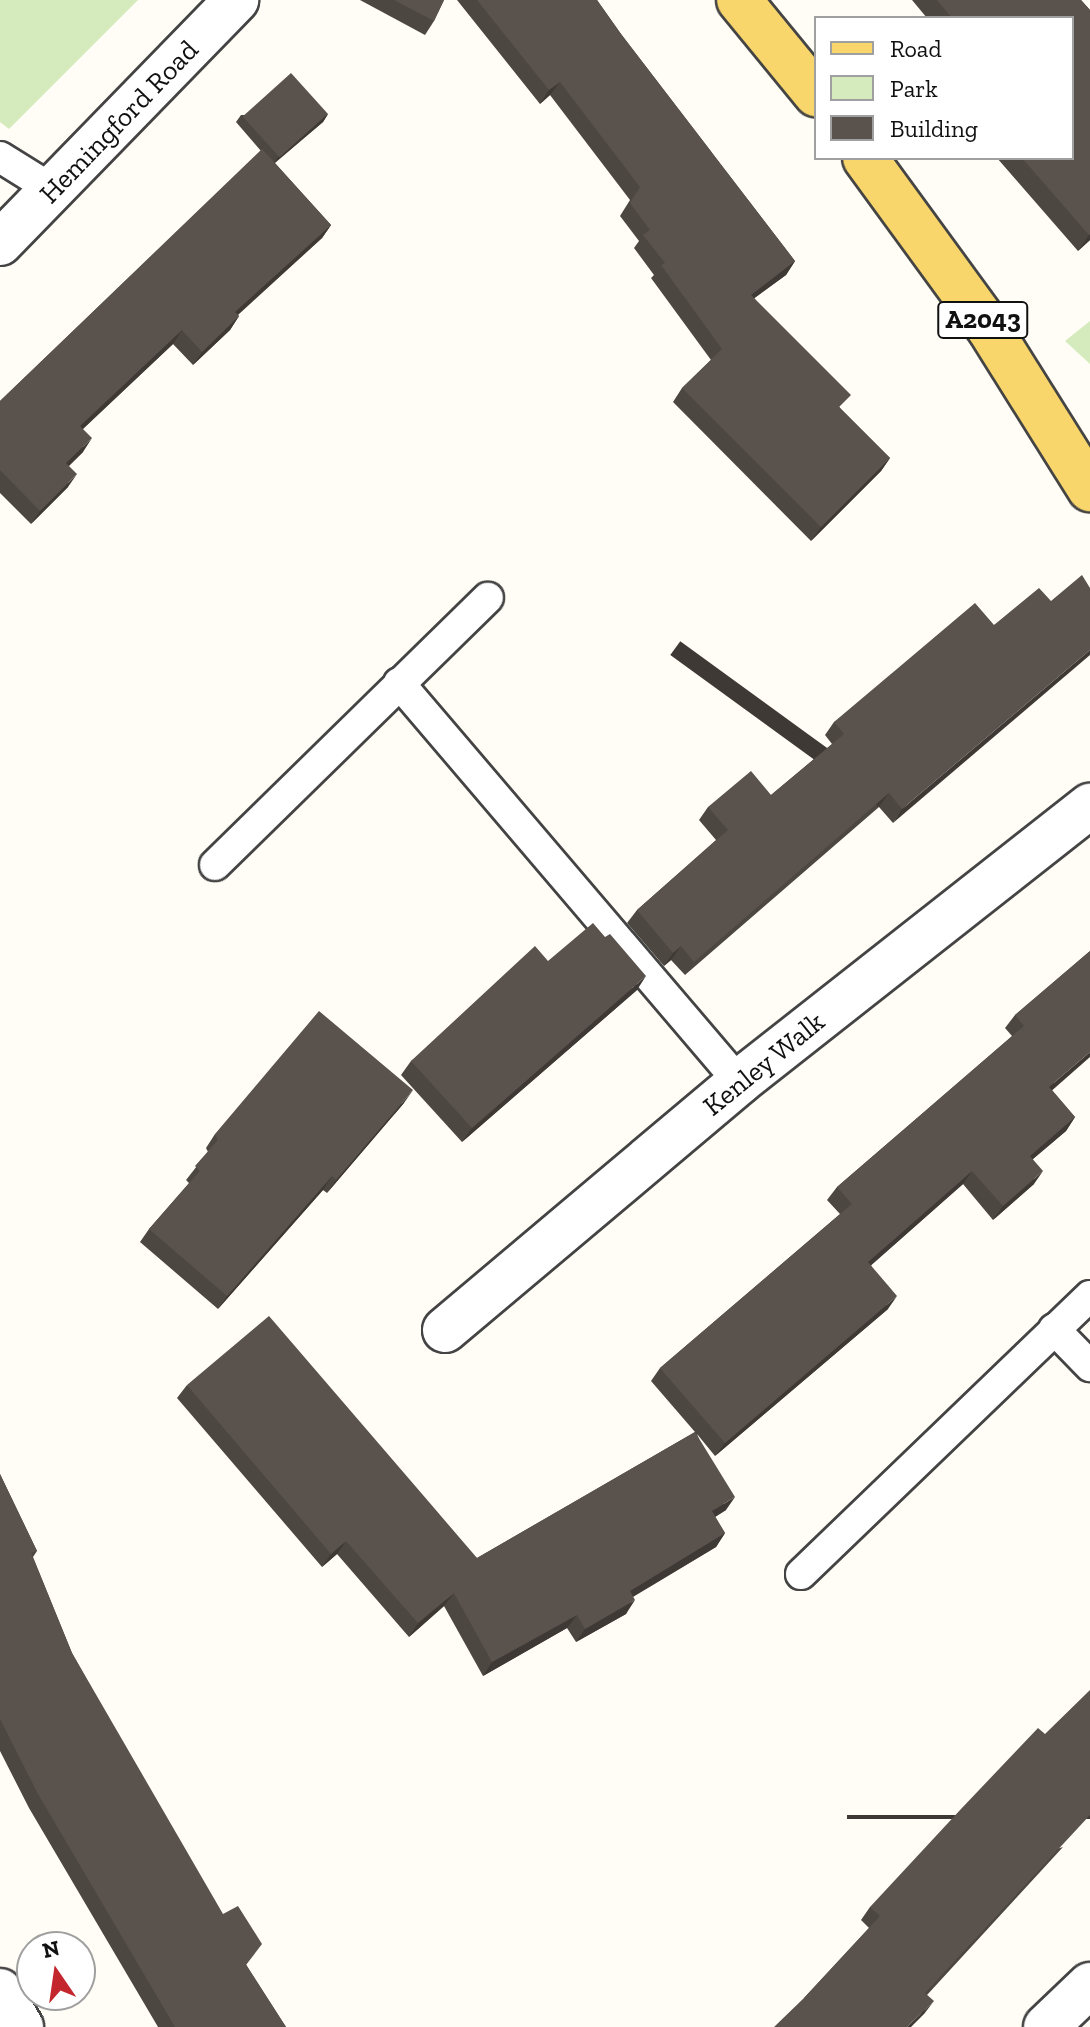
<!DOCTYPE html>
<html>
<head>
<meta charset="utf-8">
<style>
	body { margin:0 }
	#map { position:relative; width:1090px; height:2027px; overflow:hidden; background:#fffdf5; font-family:"Zilla Slab",serif }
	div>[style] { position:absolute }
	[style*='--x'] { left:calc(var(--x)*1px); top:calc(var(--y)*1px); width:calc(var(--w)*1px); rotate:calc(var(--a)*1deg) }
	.green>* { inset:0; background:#d5ebbd }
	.roads { filter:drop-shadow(2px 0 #444) drop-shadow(-2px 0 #444) drop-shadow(0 2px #444) drop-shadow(0 -2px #444) }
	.lane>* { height:30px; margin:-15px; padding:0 15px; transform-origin:15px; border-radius:15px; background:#fff }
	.street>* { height:44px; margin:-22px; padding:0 22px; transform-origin:22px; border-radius:22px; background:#fff }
	.primary>* { height:44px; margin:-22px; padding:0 22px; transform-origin:22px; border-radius:22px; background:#f9d66b }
	.wall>* { inset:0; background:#4d4742 }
	.shaded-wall>* { inset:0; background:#3f3936; transform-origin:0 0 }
	.building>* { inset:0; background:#5a524d; transform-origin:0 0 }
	span { translate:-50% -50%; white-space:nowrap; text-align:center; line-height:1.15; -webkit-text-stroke:8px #fff; paint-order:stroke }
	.shield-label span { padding:2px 6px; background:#fff; border:2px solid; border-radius:6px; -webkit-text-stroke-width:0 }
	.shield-label { font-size:26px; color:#111; font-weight:700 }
	.street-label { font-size:28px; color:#111 }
	.legend { position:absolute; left:814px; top:16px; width:260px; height:144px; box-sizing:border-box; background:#fff; border:2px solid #a0a0a0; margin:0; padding:10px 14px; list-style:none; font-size:24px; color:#111 }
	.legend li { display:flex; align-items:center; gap:16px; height:40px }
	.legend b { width:40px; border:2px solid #a0a0a0 }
	.north { position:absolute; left:16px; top:1931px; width:80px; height:80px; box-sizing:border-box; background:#fff; border:2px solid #a0a0a0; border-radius:50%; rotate:347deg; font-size:22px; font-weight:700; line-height:32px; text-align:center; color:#111 }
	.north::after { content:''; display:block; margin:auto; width:28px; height:36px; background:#c4262e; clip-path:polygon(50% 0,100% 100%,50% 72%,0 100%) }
</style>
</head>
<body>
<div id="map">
	<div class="green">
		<div style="clip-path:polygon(0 0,138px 0,9px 129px,0 122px)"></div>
		<div style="clip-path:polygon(1090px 321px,1090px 364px,1065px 341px)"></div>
	</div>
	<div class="roads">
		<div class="lane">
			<div style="--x:0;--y:157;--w:62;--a:31.9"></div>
			<div style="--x:399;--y:683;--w:524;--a:49.56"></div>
			<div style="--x:215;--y:865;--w:382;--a:-44.4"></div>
			<div style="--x:1054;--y:1329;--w:52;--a:45.8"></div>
			<div style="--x:801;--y:1574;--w:401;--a:-43.9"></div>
		</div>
		<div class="street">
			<div style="--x:0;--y:243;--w:339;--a:-45.8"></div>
			<div style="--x:445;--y:1330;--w:385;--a:-40.1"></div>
			<div style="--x:739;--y:1082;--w:447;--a:-38.2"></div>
			<div style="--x:0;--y:1991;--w:42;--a:59.7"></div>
			<div style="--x:1046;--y:2027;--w:61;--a:-43.7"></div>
		</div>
		<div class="primary">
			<div style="--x:739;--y:0;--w:122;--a:50.7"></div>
			<div style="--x:865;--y:158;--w:207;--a:53.9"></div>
			<div style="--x:987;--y:325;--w:194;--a:57.9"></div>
		</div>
	</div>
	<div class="wall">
		<div style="clip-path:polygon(360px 0,444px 0,434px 21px,425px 35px)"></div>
		<div style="clip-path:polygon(457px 0,597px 0,621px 34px,795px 261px,786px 275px,754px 298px,841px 409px,890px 458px,881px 471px,811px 541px,673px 402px,682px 388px,711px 360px,651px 278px,654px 275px,634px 248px,639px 241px,620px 216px,630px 200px,550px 95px,540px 104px)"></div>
		<div style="clip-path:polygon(912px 0,1081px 0,1090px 10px,1090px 240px,1078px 251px,997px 158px,1072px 158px,1072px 18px,927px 18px)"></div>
		<div style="clip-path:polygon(328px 114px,323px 122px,275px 163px,331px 225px,322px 238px,238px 315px,239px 316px,230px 330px,193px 365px,173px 344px,83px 429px,83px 452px,69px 466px,68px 487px,31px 524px,0 493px,0 401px,261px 151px,236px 122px,241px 115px)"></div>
		<div style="clip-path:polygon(1051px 601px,893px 823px,879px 807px,685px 975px,671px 960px,664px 966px,627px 923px,637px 910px,716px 840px,699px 820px,708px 807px,771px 795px,832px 744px,825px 735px,834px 722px,994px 625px)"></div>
		<div style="clip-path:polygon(1090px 951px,1052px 1090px,1075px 1117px,1066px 1131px,1033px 1159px,1034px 1184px,993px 1220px,963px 1184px,871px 1265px,888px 1309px,715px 1456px,697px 1434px,726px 1510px,715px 1517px,725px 1533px,716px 1547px,633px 1597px,626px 1614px,576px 1642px,567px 1628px,483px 1676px,444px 1606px,409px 1637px,337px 1554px,322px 1567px,177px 1398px,187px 1385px,477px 1558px,695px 1432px,651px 1381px,660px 1368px,840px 1214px,827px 1200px,837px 1187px,1012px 1036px,1005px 1028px,1015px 1015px)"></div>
		<div style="clip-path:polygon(548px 961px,637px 990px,462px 1142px,401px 1075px,411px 1061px)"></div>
		<div style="clip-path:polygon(404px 1103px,327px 1193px,323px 1190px,218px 1309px,140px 1242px,149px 1229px,189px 1183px,186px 1180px,208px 1152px,206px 1148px,215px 1134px)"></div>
		<div style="clip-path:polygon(0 1474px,37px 1551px,33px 1557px,72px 1653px,247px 1966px,286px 2027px,158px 2027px,29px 1808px,0 1751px)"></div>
		<div style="clip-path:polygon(1063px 1847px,927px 1995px,924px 2014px,804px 1998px,869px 1928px,861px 1920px,870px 1907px)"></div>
	</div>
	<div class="shaded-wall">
		<div style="clip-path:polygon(560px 82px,550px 95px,540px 104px,549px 90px)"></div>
		<div style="clip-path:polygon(328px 114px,323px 122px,273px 164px,278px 157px)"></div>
		<div style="clip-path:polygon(331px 225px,322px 238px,226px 325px,235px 312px)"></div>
		<div style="clip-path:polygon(1090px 234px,1090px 240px,1078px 251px)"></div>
		<div style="clip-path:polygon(795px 261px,786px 275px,741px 308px,751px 295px)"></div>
		<div style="clip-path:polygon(239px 316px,230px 330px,193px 365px,202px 352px)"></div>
		<div style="clip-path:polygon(182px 330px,173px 344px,71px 440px,80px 426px)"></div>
		<div style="clip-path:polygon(92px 438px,83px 452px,57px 477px,66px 463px)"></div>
		<div style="clip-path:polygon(890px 458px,881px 471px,811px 541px,821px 527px)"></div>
		<div style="clip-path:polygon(77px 474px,68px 487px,31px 524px,40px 511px)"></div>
		<div style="clip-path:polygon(1090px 650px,1090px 655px,893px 823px,902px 809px)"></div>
		<div style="left:889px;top:793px;width:17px;height:258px;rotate:126deg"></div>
		<div style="clip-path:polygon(681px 946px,671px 960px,664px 966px,673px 953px)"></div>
		<div style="clip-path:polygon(646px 976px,637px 990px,462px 1142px,472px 1128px)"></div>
		<div style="clip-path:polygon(1090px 1052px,1090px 1057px,1040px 1101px,1049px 1087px)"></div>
		<div style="clip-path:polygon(413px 1090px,404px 1103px,327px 1193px,336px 1180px)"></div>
		<div style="clip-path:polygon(1075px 1117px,1066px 1131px,1021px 1169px,1030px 1156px)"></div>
		<div style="clip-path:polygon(972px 1171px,963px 1184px,859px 1276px,868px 1262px)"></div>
		<div style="clip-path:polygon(1043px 1171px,1034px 1184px,993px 1220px,1003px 1206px)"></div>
		<div style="clip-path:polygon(332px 1176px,323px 1190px,218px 1309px,227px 1296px)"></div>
		<div style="clip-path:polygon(897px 1296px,888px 1309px,715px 1456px,725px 1443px)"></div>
		<div style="clip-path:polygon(735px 1497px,726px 1510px,702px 1525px,712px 1511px)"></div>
		<div style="clip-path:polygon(725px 1533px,716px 1547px,620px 1604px,630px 1591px)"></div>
		<div style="clip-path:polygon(346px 1541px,337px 1554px,322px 1567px,331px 1554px)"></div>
		<div style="clip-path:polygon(454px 1593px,444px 1606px,409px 1637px,418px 1623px)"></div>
		<div style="clip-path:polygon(635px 1600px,626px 1614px,576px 1642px,585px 1629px)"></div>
		<div style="clip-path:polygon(577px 1615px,567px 1628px,483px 1676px,492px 1662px)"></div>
		<div style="left:1090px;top:1815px;width:4px;height:243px;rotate:90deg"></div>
		<div style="clip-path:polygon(934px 2001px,924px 2014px,911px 2027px,907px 2027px)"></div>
	</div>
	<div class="building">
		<div style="clip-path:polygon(394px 0,444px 0,434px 21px)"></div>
		<div style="clip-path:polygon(477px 0,597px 0,621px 34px,795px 261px,751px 295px,851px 395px,839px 407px,890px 458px,821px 527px,682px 388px,722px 349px,661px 265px,665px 263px,643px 235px,650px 230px,630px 203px,640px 187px,560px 82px,549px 90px)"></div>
		<div style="clip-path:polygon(937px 0,1081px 0,1090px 10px,1090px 234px,1089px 235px,1022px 158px,1072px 158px,1072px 18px,952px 18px)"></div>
		<div style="left:291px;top:73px;width:55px;height:65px;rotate:48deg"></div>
		<div style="clip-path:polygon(262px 149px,331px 225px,235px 312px,239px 316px,202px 352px,182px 330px,80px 426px,92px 438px,66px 463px,77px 474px,40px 511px,0 470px,0 401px)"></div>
		<div style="clip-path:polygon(1082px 575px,1090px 588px,1090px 650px,902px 809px,889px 793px,694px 962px,681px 946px,673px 953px,637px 910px,728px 830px,708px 807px,751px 771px,771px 795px,844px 734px,834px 722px,975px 603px,994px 625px,1039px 588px,1051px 601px)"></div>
		<div style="clip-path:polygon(593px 923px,605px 937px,610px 934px,646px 976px,472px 1128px,411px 1061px,535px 946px,548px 961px)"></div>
		<div style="clip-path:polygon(1090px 951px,1090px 1052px,1049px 1087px,1075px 1117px,1030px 1156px,1043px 1171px,1003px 1206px,972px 1171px,868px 1262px,897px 1296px,725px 1443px,660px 1368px,852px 1204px,837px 1187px,1024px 1026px,1015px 1015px)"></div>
		<div style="clip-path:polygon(319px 1011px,413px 1090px,336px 1180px,332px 1176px,227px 1296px,149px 1229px,200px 1171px,195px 1166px,218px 1140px,215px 1134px)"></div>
		<div style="clip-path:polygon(269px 1316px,477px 1558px,695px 1432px,735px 1497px,712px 1511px,725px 1533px,630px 1591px,635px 1600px,585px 1629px,577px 1615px,492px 1662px,454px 1593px,418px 1623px,346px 1541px,331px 1554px,187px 1385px)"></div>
		<div style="clip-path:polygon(0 1474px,37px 1551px,31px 1553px,72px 1653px,223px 1914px,238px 1906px,262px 1944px,246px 1965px,286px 2027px,175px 2027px,38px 1794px,0 1719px)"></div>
		<div style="clip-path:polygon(1090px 1690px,1090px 1815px,925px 1993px,934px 2001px,907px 2027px,774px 2027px,804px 1998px,880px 1916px,870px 1907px,961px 1809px,1038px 1728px,1045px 1734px)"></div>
	</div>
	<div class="shield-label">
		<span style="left:983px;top:320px">A2043</span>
	</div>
	<div class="street-label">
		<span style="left:119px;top:122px;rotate:-46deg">Hemingford Road</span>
		<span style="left:764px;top:1064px;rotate:-39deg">Kenley Walk</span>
	</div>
	<ul class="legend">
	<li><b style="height:10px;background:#f9d66b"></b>Road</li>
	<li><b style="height:22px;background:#d5ebbd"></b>Park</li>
	<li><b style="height:22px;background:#5a524d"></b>Building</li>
	</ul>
	<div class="north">N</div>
</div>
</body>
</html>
